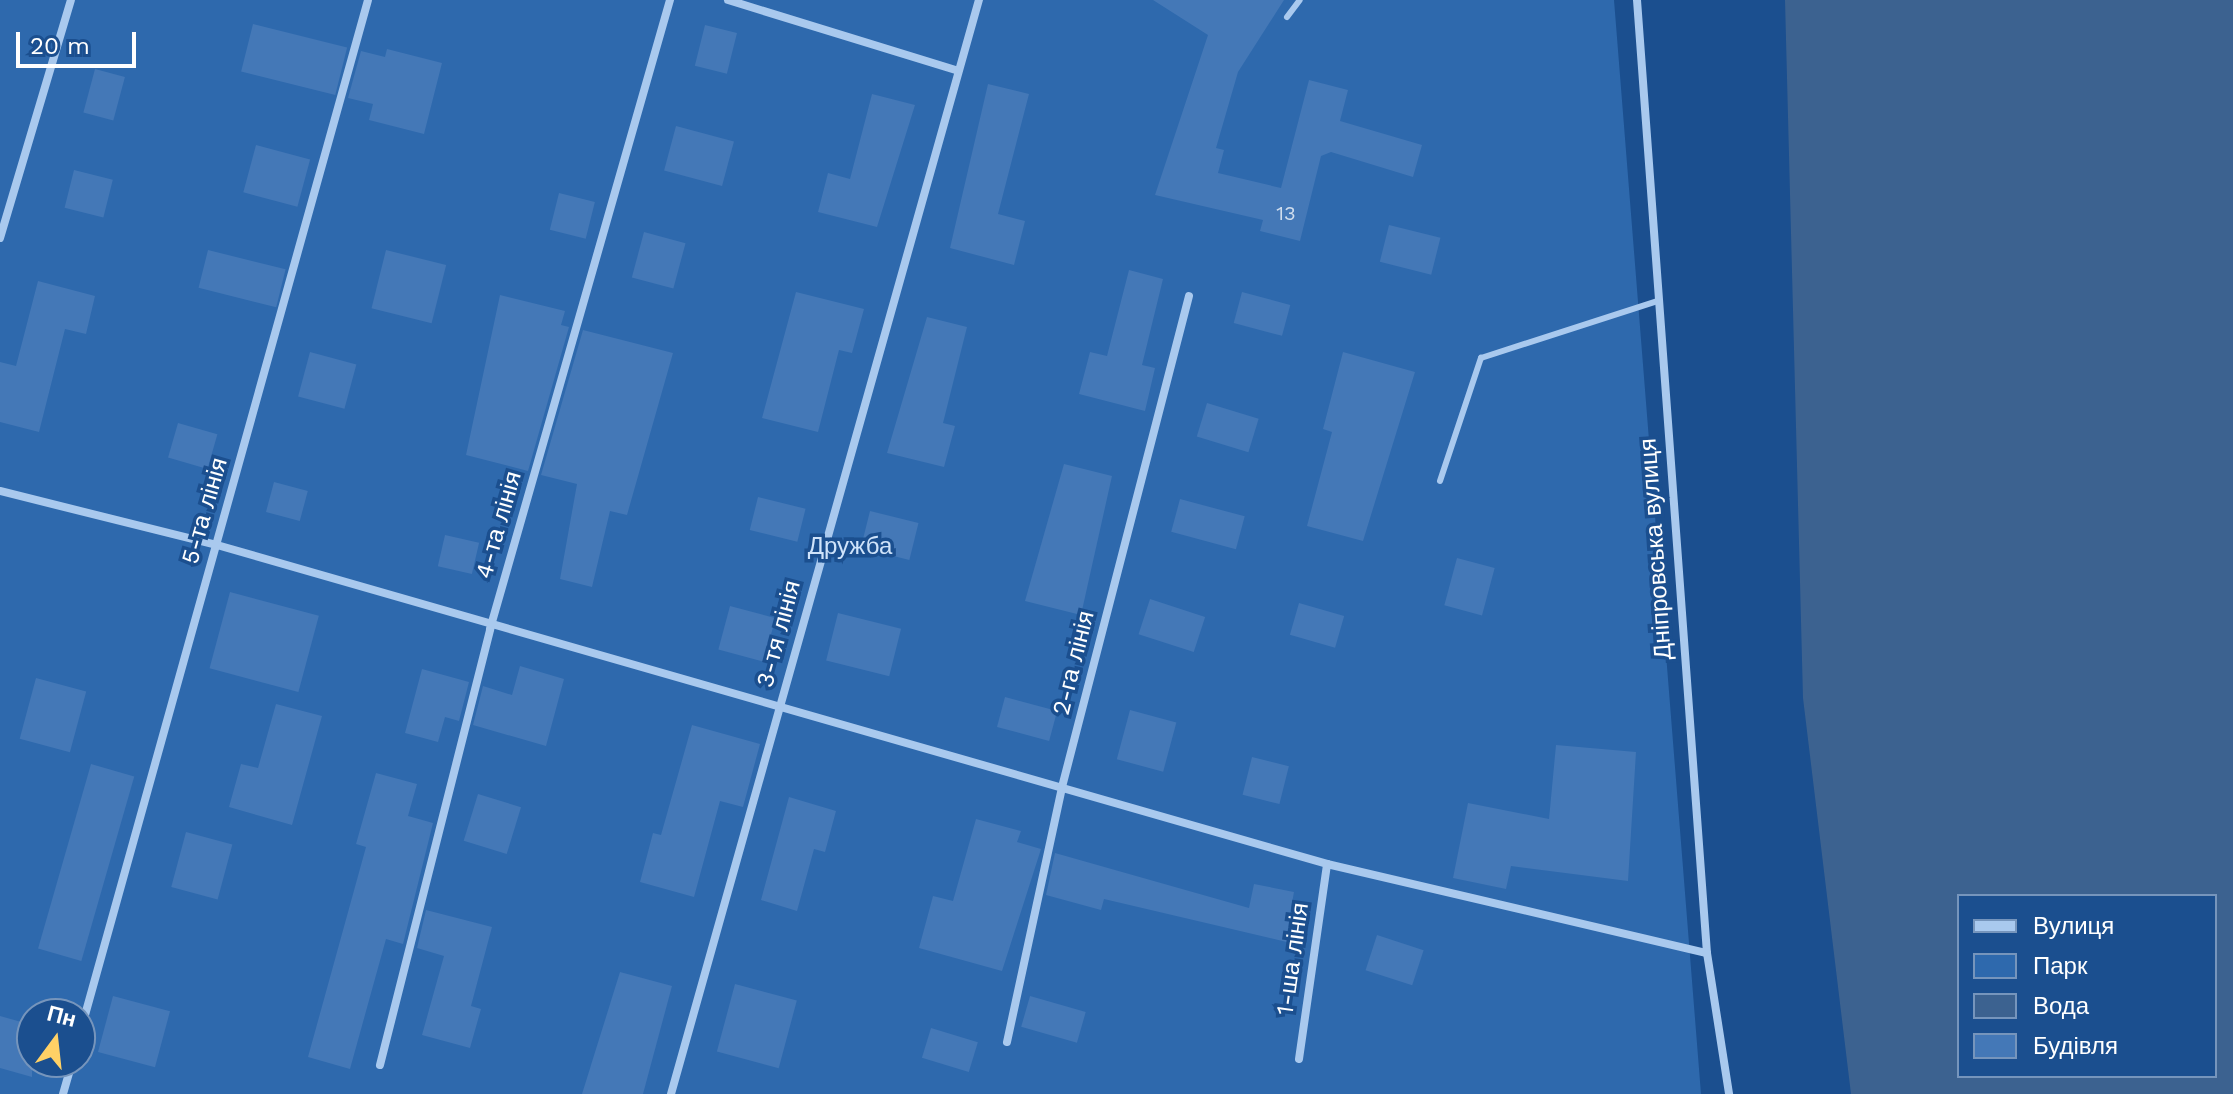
<!DOCTYPE html>
<html>
<head>
<meta charset="utf-8">
<style>
	body { margin:0 }
	#map { position:relative; width:2233px; height:1094px; overflow:hidden; background:#1b4f8f; font-family:"Work Sans",sans-serif }
	div>[style] { position:absolute }
	[style*='--x'] { left:calc(var(--x)*1px); top:calc(var(--y)*1px); width:calc(var(--w)*1px); rotate:calc(var(--a)*1deg) }
	.green>* { inset:0; background:#2e69ad }
	.water>* { inset:0; background:#3c6290 }
	.building>* { inset:0; background:#4478b7; transform-origin:0 0 }
	.lane>* { height:6px; margin:-3px; padding:0 3px; transform-origin:3px; border-radius:3px; background:#a9c9ee }
	.street>* { height:8px; margin:-4px; padding:0 4px; transform-origin:4px; border-radius:4px; background:#a9c9ee }
	span { translate:-50% -50%; white-space:nowrap; text-align:center; line-height:1.15; -webkit-text-stroke:7px #1b4f8f; paint-order:stroke }
	.number-label { font-size:20px; color:#d0dded }
	.number-label span { -webkit-text-stroke-width:0 }
	.street-label { font-size:24px; color:#fff }
	.park-label { font-size:24px; color:#cfe3fa }
	.legend { position:absolute; left:1957px; top:894px; width:260px; height:184px; box-sizing:border-box; background:#1b4f8f; border:2px solid #7695bc; margin:0; padding:10px 14px; list-style:none; font-size:24px; color:#fff }
	.legend li { display:flex; align-items:center; gap:16px; height:40px }
	.legend b { width:40px; border:2px solid #7695bc }
	.north { position:absolute; left:16px; top:998px; width:80px; height:80px; box-sizing:border-box; background:#1b4f8f; border:2px solid #7695bc; border-radius:50%; rotate:15deg; font-size:22px; font-weight:700; line-height:32px; text-align:center; color:#fff }
	.north::after { content:''; display:block; margin:auto; width:28px; height:36px; background:#ffd166; clip-path:polygon(50% 0,100% 100%,50% 72%,0 100%) }
	.scale { position:absolute; left:16px; top:32px; width:120px; height:36px; box-sizing:border-box; border:4px solid #fff; border-top:0; padding-left:10px; font-size:24px; line-height:28px; white-space:nowrap; color:#fff; -webkit-text-stroke:6px #1b4f8f; paint-order:stroke }
</style>
</head>
<body>
<div id="map">
	<div class="green">
		<div style="clip-path:polygon(evenodd,0 0,1614px 0,1701px 1094px,0 1094px,0 0,32px 1014px,80px 1014px,80px 1062px,32px 1062px,32px 1014px)"></div>
	</div>
	<div class="water">
		<div style="clip-path:polygon(evenodd,1785px 0,2233px 0,2233px 1094px,1851px 1094px,1803px 698px,1785px 0,1959px 896px,2215px 896px,2215px 1076px,1959px 1076px,1959px 896px)"></div>
	</div>
	<div class="building">
		<div style="clip-path:polygon(1153px 0,1284px 0,1238px 72px,1216px 148px,1224px 150px,1218px 173px,1281px 188px,1309px 80px,1348px 90px,1340px 121px,1422px 145px,1413px 177px,1331px 152px,1321px 156px,1300px 241px,1260px 231px,1263px 220px,1155px 195px,1208px 35px)"></div>
		<div style="left:253px;top:24px;width:97px;height:49px;rotate:14deg"></div>
		<div style="left:705px;top:25px;width:33px;height:42px;rotate:14deg"></div>
		<div style="clip-path:polygon(387px 49px,442px 63px,424px 134px,369px 120px,373px 104px,348px 98px,361px 51px,385px 57px)"></div>
		<div style="left:95px;top:69px;width:31px;height:45px;rotate:15deg"></div>
		<div style="clip-path:polygon(988px 84px,1029px 94px,998px 214px,1025px 221px,1014px 265px,950px 248px)"></div>
		<div style="clip-path:polygon(872px 94px,915px 105px,877px 227px,818px 212px,828px 173px,850px 179px)"></div>
		<div style="left:676px;top:126px;width:60px;height:46px;rotate:15deg"></div>
		<div style="left:256px;top:145px;width:56px;height:49px;rotate:15deg"></div>
		<div style="left:74px;top:170px;width:40px;height:39px;rotate:14deg"></div>
		<div style="left:559px;top:193px;width:37px;height:38px;rotate:14deg"></div>
		<div style="left:1389px;top:225px;width:53px;height:38px;rotate:14deg"></div>
		<div style="left:644px;top:232px;width:43px;height:47px;rotate:15deg"></div>
		<div style="left:208px;top:250px;width:80px;height:39px;rotate:14deg"></div>
		<div style="left:386px;top:250px;width:62px;height:60px;rotate:14deg"></div>
		<div style="clip-path:polygon(1129px 270px,1163px 279px,1142px 365px,1155px 368px,1145px 411px,1079px 394px,1090px 352px,1107px 356px)"></div>
		<div style="clip-path:polygon(38px 281px,95px 296px,86px 334px,65px 329px,39px 432px,0 422px,0 362px,16px 366px)"></div>
		<div style="clip-path:polygon(796px 292px,864px 309px,852px 353px,839px 350px,818px 432px,762px 418px)"></div>
		<div style="left:1242px;top:292px;width:50px;height:32px;rotate:15deg"></div>
		<div style="clip-path:polygon(500px 295px,565px 311px,561px 325px,569px 327px,528px 471px,466px 455px)"></div>
		<div style="clip-path:polygon(927px 317px,967px 327px,943px 423px,955px 426px,944px 467px,887px 453px)"></div>
		<div style="clip-path:polygon(583px 330px,673px 353px,627px 515px,610px 511px,592px 587px,560px 579px,577px 484px,541px 475px)"></div>
		<div style="left:310px;top:352px;width:48px;height:46px;rotate:15deg"></div>
		<div style="clip-path:polygon(1343px 352px,1415px 372px,1363px 541px,1307px 526px,1332px 432px,1323px 429px)"></div>
		<div style="left:1207px;top:403px;width:54px;height:35px;rotate:17deg"></div>
		<div style="left:178px;top:423px;width:41px;height:36px;rotate:16deg"></div>
		<div style="clip-path:polygon(1064px 464px,1112px 476px,1081px 615px,1025px 601px)"></div>
		<div style="left:274px;top:482px;width:35px;height:31px;rotate:15deg"></div>
		<div style="left:758px;top:497px;width:49px;height:34px;rotate:14deg"></div>
		<div style="left:1180px;top:499px;width:67px;height:34px;rotate:15deg"></div>
		<div style="left:870px;top:511px;width:50px;height:38px;rotate:14deg"></div>
		<div style="left:445px;top:535px;width:35px;height:32px;rotate:13deg"></div>
		<div style="left:1457px;top:558px;width:39px;height:49px;rotate:15deg"></div>
		<div style="left:230px;top:592px;width:92px;height:79px;rotate:15deg"></div>
		<div style="left:1150px;top:599px;width:58px;height:37px;rotate:18deg"></div>
		<div style="left:1299px;top:603px;width:47px;height:33px;rotate:16deg"></div>
		<div style="left:730px;top:606px;width:47px;height:45px;rotate:15deg"></div>
		<div style="left:838px;top:613px;width:65px;height:49px;rotate:14deg"></div>
		<div style="clip-path:polygon(520px 666px,564px 679px,546px 746px,473px 725px,483px 686px,512px 695px)"></div>
		<div style="clip-path:polygon(422px 669px,469px 682px,459px 721px,445px 717px,438px 742px,405px 733px)"></div>
		<div style="left:36px;top:678px;width:52px;height:63px;rotate:15deg"></div>
		<div style="left:1005px;top:697px;width:54px;height:31px;rotate:15deg"></div>
		<div style="clip-path:polygon(276px 704px,322px 716px,292px 825px,229px 807px,241px 764px,258px 768px)"></div>
		<div style="left:1130px;top:710px;width:48px;height:51px;rotate:15deg"></div>
		<div style="clip-path:polygon(692px 725px,760px 744px,743px 807px,720px 801px,694px 897px,640px 882px,653px 833px,661px 835px)"></div>
		<div style="clip-path:polygon(1556px 745px,1636px 752px,1628px 881px,1511px 866px,1506px 889px,1453px 878px,1468px 803px,1549px 819px)"></div>
		<div style="left:1252px;top:757px;width:38px;height:39px;rotate:14deg"></div>
		<div style="left:91px;top:764px;width:45px;height:192px;rotate:16deg"></div>
		<div style="clip-path:polygon(376px 773px,417px 784px,408px 816px,433px 823px,403px 944px,386px 939px,350px 1069px,308px 1057px,366px 847px,356px 844px)"></div>
		<div style="left:478px;top:794px;width:45px;height:49px;rotate:17deg"></div>
		<div style="clip-path:polygon(789px 797px,836px 811px,825px 852px,814px 849px,797px 911px,761px 900px)"></div>
		<div style="clip-path:polygon(976px 819px,1021px 831px,1017px 842px,1041px 849px,1002px 971px,919px 948px,933px 896px,953px 901px)"></div>
		<div style="left:186px;top:832px;width:48px;height:57px;rotate:15deg"></div>
		<div style="clip-path:polygon(1055px 853px,1249px 908px,1254px 884px,1294px 892px,1289px 919px,1300px 922px,1295px 944px,1104px 899px,1101px 910px,1046px 895px)"></div>
		<div style="clip-path:polygon(426px 910px,492px 927px,471px 1006px,481px 1009px,470px 1048px,422px 1035px,444px 956px,417px 948px)"></div>
		<div style="left:1377px;top:935px;width:49px;height:37px;rotate:18deg"></div>
		<div style="clip-path:polygon(620px 972px,672px 986px,643px 1094px,582px 1094px)"></div>
		<div style="left:735px;top:984px;width:64px;height:70px;rotate:15deg"></div>
		<div style="left:113px;top:996px;width:59px;height:58px;rotate:15deg"></div>
		<div style="left:1030px;top:996px;width:58px;height:32px;rotate:16deg"></div>
		<div style="clip-path:polygon(0 1016px,32px 1025px,32px 1077px,0 1068px)"></div>
		<div style="left:931px;top:1028px;width:49px;height:31px;rotate:17deg"></div>
	</div>
	<div class="lane">
		<div style="--x:1287;--y:17;--w:21;--a:-53"></div>
		<div style="--x:1440;--y:481;--w:130;--a:-71.6"></div>
		<div style="--x:1481;--y:358;--w:186;--a:-17.9"></div>
	</div>
	<div class="street">
		<div style="--x:728;--y:0;--w:239;--a:17.1"></div>
		<div style="--x:1637;--y:0;--w:956;--a:85.8"></div>
		<div style="--x:1707;--y:953;--w:143;--a:81.1"></div>
		<div style="--x:0;--y:238;--w:248;--a:-73.4"></div>
		<div style="--x:0;--y:491;--w:224;--a:14"></div>
		<div style="--x:217;--y:545;--w:1155;--a:16.03"></div>
		<div style="--x:1327;--y:864;--w:390;--a:13.2"></div>
		<div style="--x:80;--y:1033;--w:1072;--a:-74.42"></div>
		<div style="--x:1007;--y:1042;--w:261;--a:-77.8"></div>
		<div style="--x:1062;--y:787;--w:507;--a:-75.5"></div>
		<div style="--x:1299;--y:1059;--w:197;--a:-81.8"></div>
		<div style="--x:380;--y:1065;--w:450;--a:-75.8"></div>
		<div style="--x:490;--y:629;--w:654;--a:-74.03"></div>
		<div style="--x:63;--y:1094;--w:33;--a:-74"></div>
		<div style="--x:671;--y:1094;--w:1137;--a:-74.28"></div>
	</div>
	<div class="number-label">
		<span style="left:1286px;top:213px">13</span>
	</div>
	<div class="street-label">
		<span style="left:205px;top:511px;rotate:-74deg">5-та лінія</span>
		<span style="left:499px;top:525px;rotate:-74deg">4-та лінія</span>
		<span style="left:1656px;top:549px;rotate:-94deg">Дніпровська вулиця</span>
		<span style="left:779px;top:634px;rotate:-75deg">3-тя лінія</span>
		<span style="left:1074px;top:663px;rotate:-76deg">2-га лінія</span>
		<span style="left:1293px;top:959px;rotate:-82deg">1-ша лінія</span>
	</div>
	<div class="park-label">
		<span style="left:850px;top:547px">Дружба</span>
	</div>
	<ul class="legend">
	<li><b style="height:10px;background:#a9c9ee"></b>Вулиця</li>
	<li><b style="height:22px;background:#2e69ad"></b>Парк</li>
	<li><b style="height:22px;background:#3c6290"></b>Вода</li>
	<li><b style="height:22px;background:#4478b7"></b>Будівля</li>
	</ul>
	<div class="north">Пн</div>
	<div class="scale">20 m</div>
</div>
</body>
</html>
